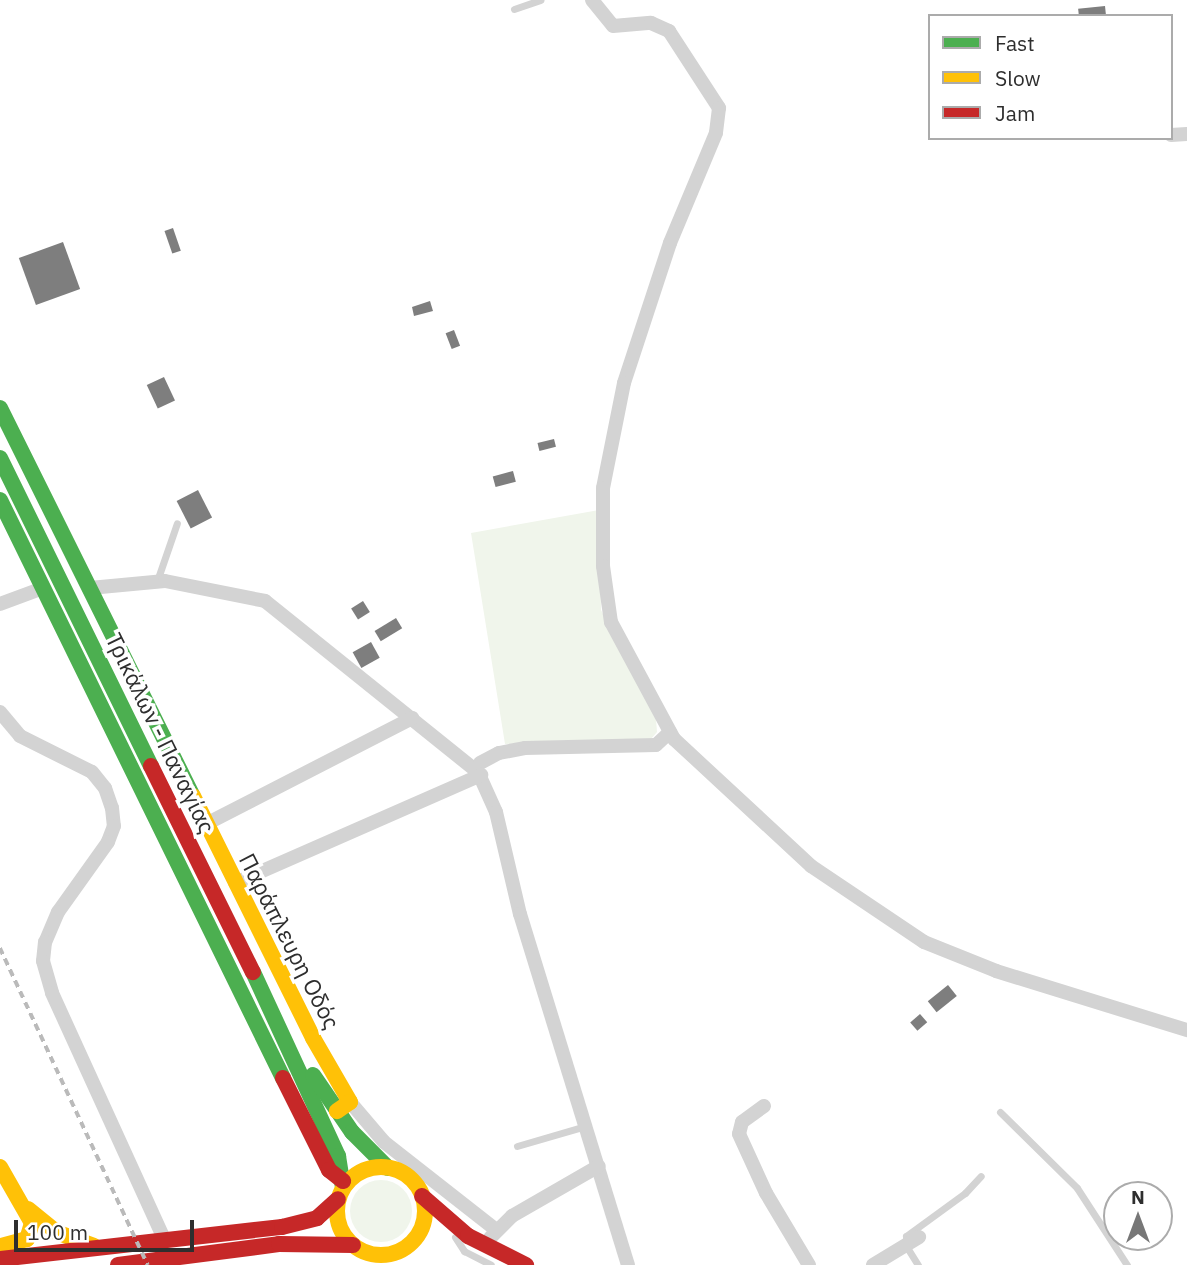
<!DOCTYPE html>
<html>
<head>
<meta charset="utf-8">
<style>
	body { margin:0 }
	#map { position:relative; width:1187px; height:1265px; overflow:hidden; background:#fff; font-family:"IBM Plex Sans",sans-serif }
	div>[style] { position:absolute }
	[style*='--x'] { left:calc(var(--x)*1px); top:calc(var(--y)*1px); width:calc(var(--w)*1px); rotate:calc(var(--a)*1deg) }
	.green>* { inset:0; background:#f0f5eb }
	.round { border-radius:50% }
	.building>* { inset:0; background:#7e7e7e; transform-origin:0 0 }
	.lane>* { height:7px; margin:-3.5px; padding:0 3.5px; transform-origin:3.5px; border-radius:3.5px; background:#d3d3d3 }
	.street>* { height:14px; margin:-7px; padding:0 7px; transform-origin:7px; border-radius:7px; background:#d3d3d3 }
	.fast>* { height:16px; margin:-8px; padding:0 8px; transform-origin:8px; border-radius:8px; background:#4caf50 }
	.slow>* { height:16px; margin:-8px; padding:0 8px; transform-origin:8px; border-radius:8px; background:#ffc107 }
	.slow>.ring { margin:-8px; padding:0; box-sizing:content-box; background:none; border:16px solid #ffc107; border-radius:50% }
	.jam>* { height:16px; margin:-8px; padding:0 8px; transform-origin:8px; border-radius:8px; background:#c62828 }
	.rail>* { height:3.5px; margin-top:-1.75px; transform-origin:0; background:repeating-linear-gradient(90deg,#bababa 0 7px,transparent 0 12px) }
	span { translate:-50% -50%; white-space:nowrap; text-align:center; line-height:1.15; -webkit-text-stroke:7px #fff; paint-order:stroke }
	.street-label { font-size:23px; color:#2e2e2e }
	.legend { position:absolute; left:928px; top:14px; width:245px; height:126px; box-sizing:border-box; background:#fff; border:2px solid #ababab; margin:0; padding:9px 12px; list-style:none; font-size:21px; color:#2e2e2e }
	.legend li { display:flex; align-items:center; gap:14px; height:35px }
	.legend b { width:35px; border:2px solid #ababab }
	.north { position:absolute; left:1103px; top:1181px; width:70px; height:70px; box-sizing:border-box; background:#fff; border:2px solid #ababab; border-radius:50%; rotate:0deg; font-size:19px; font-weight:700; line-height:28px; text-align:center; color:#2e2e2e }
	.north::after { content:''; display:block; margin:auto; width:24px; height:32px; background:#777; clip-path:polygon(50% 0,100% 100%,50% 72%,0 100%) }
	.scale { position:absolute; left:14px; top:1220px; width:180px; height:32px; box-sizing:border-box; border:4px solid #2e2e2e; border-top:0; padding-left:9px; font-size:21px; line-height:24px; white-space:nowrap; color:#2e2e2e; -webkit-text-stroke:5px #fff; paint-order:stroke }
</style>
</head>
<body>
<div id="map">
	<div class="green">
		<div style="clip-path:polygon(599px 510px,601px 610px,656px 719px,657px 732px,651px 739px,505px 744px,471px 533px)"></div>
		<div class="round" style="left:350px;top:1180px;width:62px;height:62px"></div>
	</div>
	<div class="building">
		<div style="left:1105px;top:6px;width:10px;height:27px;rotate:84deg"></div>
		<div style="left:173px;top:228px;width:24px;height:9px;rotate:71deg"></div>
		<div style="left:63px;top:242px;width:50px;height:47px;rotate:70deg"></div>
		<div style="clip-path:polygon(430px 301px,433px 311px,414px 316px,412px 307px)"></div>
		<div style="left:454px;top:330px;width:17px;height:9px;rotate:69deg"></div>
		<div style="left:164px;top:377px;width:26px;height:19px;rotate:65deg"></div>
		<div style="left:554px;top:439px;width:8px;height:17px;rotate:76deg"></div>
		<div style="left:513px;top:471px;width:11px;height:21px;rotate:75deg"></div>
		<div style="left:198px;top:490px;width:31px;height:24px;rotate:63deg"></div>
		<div style="left:363px;top:601px;width:13px;height:14px;rotate:58deg"></div>
		<div style="left:396px;top:618px;width:12px;height:25px;rotate:59deg"></div>
		<div style="left:371px;top:642px;width:18px;height:21px;rotate:61deg"></div>
		<div style="left:948px;top:985px;width:14px;height:26px;rotate:51deg"></div>
		<div style="left:920px;top:1014px;width:11px;height:13px;rotate:49deg"></div>
	</div>
	<div class="lane">
		<div style="--x:514;--y:9;--w:28;--a:-19"></div>
		<div style="--x:157;--y:581;--w:61;--a:-71"></div>
		<div style="--x:1000;--y:1112;--w:108;--a:44.6"></div>
		<div style="--x:1077;--y:1188;--w:92;--a:57"></div>
		<div style="--x:517;--y:1146;--w:72;--a:-16.2"></div>
		<div style="--x:455;--y:1237;--w:17;--a:57"></div>
		<div style="--x:464;--y:1251;--w:30;--a:27"></div>
		<div style="--x:918;--y:1265;--w:22;--a:-122"></div>
		<div style="--x:906;--y:1246;--w:10;--a:-90"></div>
		<div style="--x:906;--y:1236;--w:73;--a:-36.1"></div>
		<div style="--x:965;--y:1193;--w:23;--a:-47"></div>
	</div>
	<div class="street">
		<div style="--x:592;--y:0;--w:33;--a:51"></div>
		<div style="--x:613;--y:26;--w:38;--a:-5"></div>
		<div style="--x:651;--y:23;--w:20;--a:24"></div>
		<div style="--x:669;--y:31;--w:92;--a:57"></div>
		<div style="--x:719;--y:108;--w:25;--a:97"></div>
		<div style="--x:716;--y:133;--w:119;--a:112.7"></div>
		<div style="--x:670;--y:243;--w:147;--a:108.2"></div>
		<div style="--x:624;--y:383;--w:107;--a:101.3"></div>
		<div style="--x:603;--y:488;--w:78;--a:90"></div>
		<div style="--x:603;--y:566;--w:57;--a:81.9"></div>
		<div style="--x:611;--y:622;--w:133;--a:61.7"></div>
		<div style="--x:674;--y:739;--w:187;--a:42.8"></div>
		<div style="--x:811;--y:866;--w:136;--a:33.9"></div>
		<div style="--x:924;--y:942;--w:78;--a:21.9"></div>
		<div style="--x:996;--y:971;--w:200;--a:17.2"></div>
		<div style="--x:1171;--y:135;--w:16;--a:-4"></div>
		<div style="--x:90;--y:588;--w:75;--a:-5.3"></div>
		<div style="--x:165;--y:581;--w:102;--a:11.3"></div>
		<div style="--x:265;--y:601;--w:273;--a:38.8"></div>
		<div style="--x:478;--y:772;--w:44;--a:65.8"></div>
		<div style="--x:496;--y:812;--w:105;--a:76.8"></div>
		<div style="--x:520;--y:914;--w:367;--a:72.9"></div>
		<div style="--x:0;--y:604;--w:46;--a:-20.4"></div>
		<div style="--x:0;--y:712;--w:31;--a:50"></div>
		<div style="--x:20;--y:736;--w:80;--a:26.6"></div>
		<div style="--x:92;--y:772;--w:21;--a:51"></div>
		<div style="--x:105;--y:788;--w:21;--a:71"></div>
		<div style="--x:112;--y:808;--w:18;--a:84"></div>
		<div style="--x:114;--y:826;--w:17;--a:111"></div>
		<div style="--x:108;--y:842;--w:86;--a:125.5"></div>
		<div style="--x:58;--y:912;--w:33;--a:113"></div>
		<div style="--x:45;--y:942;--w:19;--a:96"></div>
		<div style="--x:43;--y:961;--w:33;--a:74"></div>
		<div style="--x:52;--y:993;--w:273;--a:65.5"></div>
		<div style="--x:480;--y:763;--w:21;--a:-28"></div>
		<div style="--x:499;--y:753;--w:26;--a:-11"></div>
		<div style="--x:525;--y:748;--w:131;--a:-1.3"></div>
		<div style="--x:656;--y:745;--w:19;--a:-43"></div>
		<div style="--x:206;--y:824;--w:232;--a:-27.2"></div>
		<div style="--x:235;--y:883;--w:269;--a:-23.7"></div>
		<div style="--x:350;--y:1102;--w:52;--a:49.6"></div>
		<div style="--x:384;--y:1142;--w:141;--a:38.1"></div>
		<div style="--x:764;--y:1106;--w:27;--a:144"></div>
		<div style="--x:742;--y:1122;--w:12;--a:104"></div>
		<div style="--x:739;--y:1134;--w:65;--a:65.4"></div>
		<div style="--x:766;--y:1193;--w:84;--a:59.2"></div>
		<div style="--x:490;--y:1238;--w:31;--a:-45"></div>
		<div style="--x:512;--y:1216;--w:100;--a:-29.9"></div>
		<div style="--x:873;--y:1265;--w:54;--a:-31.3"></div>
	</div>
	<div class="fast">
		<div style="--x:0;--y:408;--w:433;--a:63.6"></div>
		<div style="--x:0;--y:458;--w:343;--a:63.9"></div>
		<div style="--x:0;--y:500;--w:644;--a:63.91"></div>
		<div style="--x:253;--y:972;--w:203;--a:65.2"></div>
		<div style="--x:338;--y:1156;--w:32;--a:81"></div>
		<div style="--x:313;--y:1075;--w:69;--a:55.6"></div>
		<div style="--x:352;--y:1132;--w:51;--a:45"></div>
	</div>
	<div class="slow">
		<div style="--x:193;--y:796;--w:270;--a:63.6"></div>
		<div style="--x:313;--y:1038;--w:74;--a:60"></div>
		<div style="--x:350;--y:1102;--w:16;--a:145"></div>
		<div style="--x:0;--y:1167;--w:64;--a:60.3"></div>
		<div style="--x:32;--y:1223;--w:17;--a:107"></div>
		<div style="--x:27;--y:1239;--w:28;--a:165"></div>
		<div class="ring" style="left:337px;top:1167px;width:72px;height:72px"></div>
		<div style="--x:28;--y:1209;--w:36;--a:39"></div>
		<div style="--x:56;--y:1232;--w:40;--a:20.2"></div>
	</div>
	<div class="jam">
		<div style="--x:151;--y:766;--w:230;--a:63.7"></div>
		<div style="--x:283;--y:1078;--w:103;--a:63.4"></div>
		<div style="--x:329;--y:1170;--w:18;--a:38"></div>
		<div style="--x:422;--y:1196;--w:61;--a:41"></div>
		<div style="--x:468;--y:1236;--w:65;--a:26.6"></div>
		<div style="--x:0;--y:1259;--w:284;--a:-6.5"></div>
		<div style="--x:282;--y:1227;--w:36;--a:-14"></div>
		<div style="--x:317;--y:1218;--w:28;--a:-42"></div>
		<div style="--x:118;--y:1265;--w:162;--a:-7.4"></div>
		<div style="--x:279;--y:1244;--w:74;--a:0.8"></div>
	</div>
	<div class="rail">
		<div style="--x:0;--y:948;--w:350;--a:65"></div>
	</div>
	<div class="street-label">
		<span style="left:161px;top:733px;rotate:64deg">Τρικάλων - Παναγίας</span>
		<span style="left:290px;top:941px;rotate:63deg">Παράπλευρη Οδός</span>
	</div>
	<ul class="legend">
	<li><b style="height:9px;background:#4caf50"></b>Fast</li>
	<li><b style="height:9px;background:#ffc107"></b>Slow</li>
	<li><b style="height:9px;background:#c62828"></b>Jam</li>
	</ul>
	<div class="north">N</div>
	<div class="scale">100 m</div>
</div>
</body>
</html>
